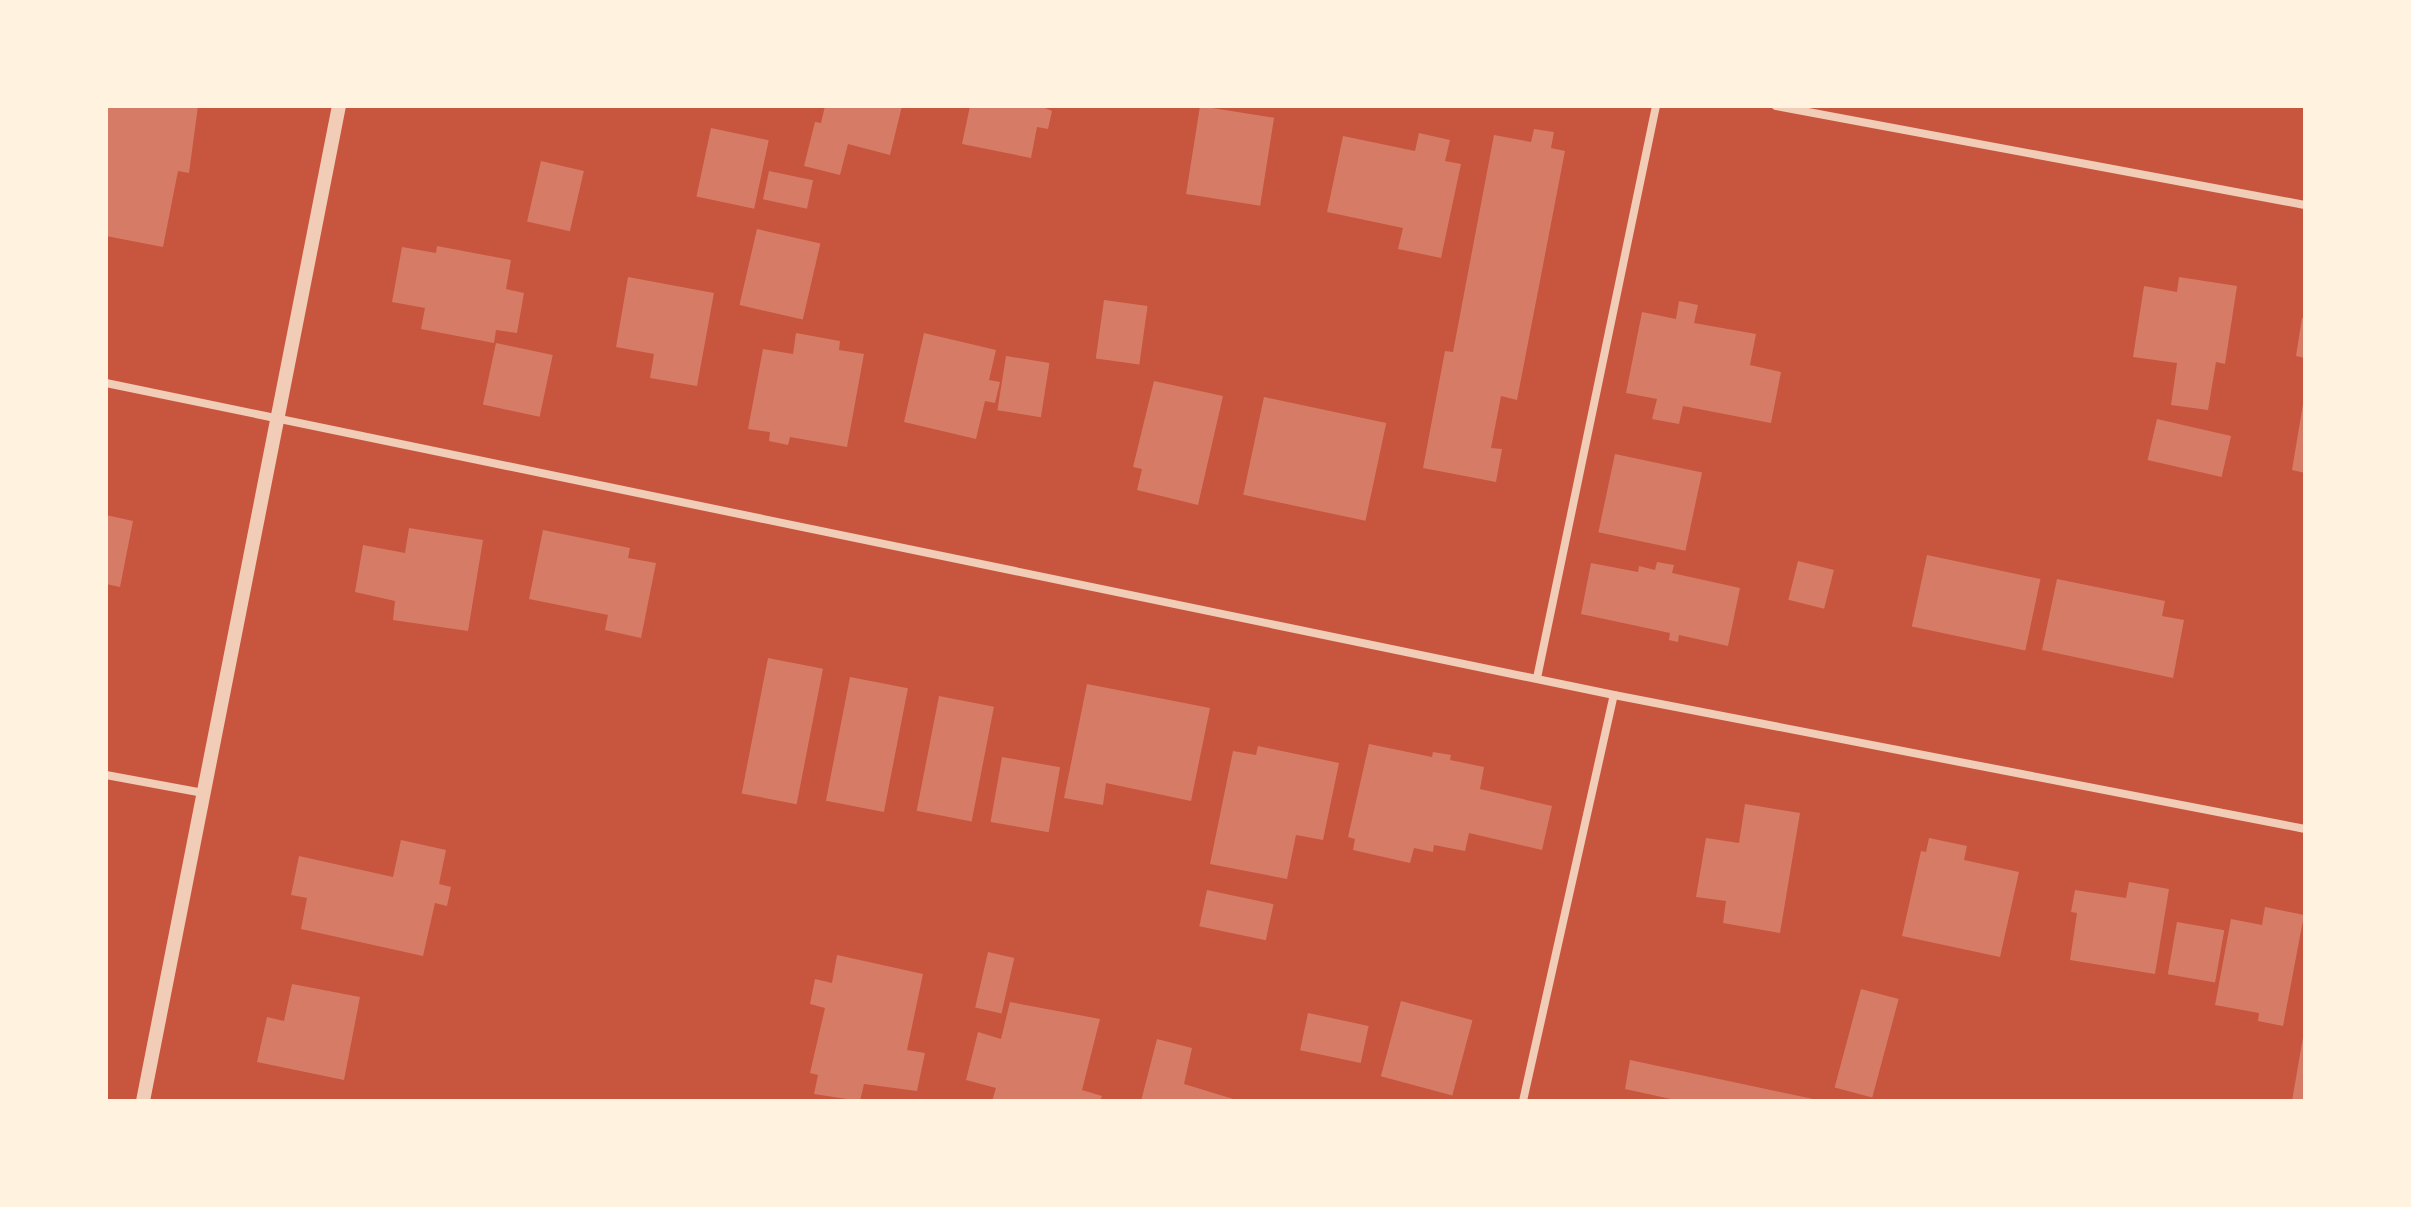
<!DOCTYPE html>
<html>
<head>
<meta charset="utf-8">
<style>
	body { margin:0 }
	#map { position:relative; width:2411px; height:1207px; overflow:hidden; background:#c8553d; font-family:"DM Sans",sans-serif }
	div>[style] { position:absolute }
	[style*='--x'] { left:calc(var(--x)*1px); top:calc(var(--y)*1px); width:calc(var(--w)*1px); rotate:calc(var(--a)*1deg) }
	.building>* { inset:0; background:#d67c66; transform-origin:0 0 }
	.minor>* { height:8px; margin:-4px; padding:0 4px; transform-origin:4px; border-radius:4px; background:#f1ccb7 }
	.tertiary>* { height:14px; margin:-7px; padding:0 7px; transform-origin:7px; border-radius:7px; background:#f1ccb7 }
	span { translate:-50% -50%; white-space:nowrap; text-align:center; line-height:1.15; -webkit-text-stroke:6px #fff3e0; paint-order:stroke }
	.frame { position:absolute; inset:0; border:108px solid #fff3e0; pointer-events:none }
</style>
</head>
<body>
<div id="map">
	<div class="building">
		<div style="clip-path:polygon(106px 106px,198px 106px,189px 173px,178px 171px,163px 247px,106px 236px)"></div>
		<div style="clip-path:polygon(825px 106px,902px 106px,890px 155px,848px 144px,840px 175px,804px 166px,815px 122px,821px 123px)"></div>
		<div style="clip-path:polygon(970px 106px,1040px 106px,1052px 111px,1048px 129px,1037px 127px,1031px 158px,962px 144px)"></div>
		<div style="left:1200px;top:106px;width:75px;height:89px;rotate:9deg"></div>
		<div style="left:711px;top:128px;width:59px;height:70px;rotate:12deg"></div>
		<div style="clip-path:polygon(1534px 129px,1554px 132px,1551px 148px,1565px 151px,1517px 400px,1501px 396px,1491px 448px,1502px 449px,1496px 482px,1423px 468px,1445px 351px,1453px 352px,1494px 135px,1531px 142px)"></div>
		<div style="clip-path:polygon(1419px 133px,1450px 140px,1445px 161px,1461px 164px,1441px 258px,1398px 249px,1403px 228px,1327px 212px,1343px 136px,1415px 151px)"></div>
		<div style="left:541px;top:161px;width:44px;height:62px;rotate:13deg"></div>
		<div style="left:769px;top:171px;width:45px;height:29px;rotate:12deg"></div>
		<div style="left:757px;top:229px;width:65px;height:78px;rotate:13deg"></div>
		<div style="clip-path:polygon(437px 246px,511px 260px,506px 289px,524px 293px,517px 333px,496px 330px,494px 343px,421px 329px,425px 308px,392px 302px,402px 247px,436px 253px)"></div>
		<div style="clip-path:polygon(628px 277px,714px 293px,697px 386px,650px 378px,654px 354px,616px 347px)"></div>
		<div style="clip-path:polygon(2179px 277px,2237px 286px,2225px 364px,2216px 362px,2208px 410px,2171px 405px,2177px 363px,2133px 357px,2144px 286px,2177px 292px)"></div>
		<div style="left:1104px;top:300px;width:44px;height:59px;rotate:8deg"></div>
		<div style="clip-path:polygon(1679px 301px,1698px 305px,1694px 323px,1756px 334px,1750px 365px,1781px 372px,1771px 423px,1683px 406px,1679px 424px,1652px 419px,1657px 399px,1626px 393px,1642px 312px,1676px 319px)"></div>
		<div style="clip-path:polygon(2302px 318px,2305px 319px,2305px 358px,2296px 356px)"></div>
		<div style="clip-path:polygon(796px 333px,840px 341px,839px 350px,864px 354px,847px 447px,790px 437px,788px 445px,769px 441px,770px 432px,748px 429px,763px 349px,793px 354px)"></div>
		<div style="clip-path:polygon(924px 333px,996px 350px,989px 380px,1000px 382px,995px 403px,985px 401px,976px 439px,904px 422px)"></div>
		<div style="left:496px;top:343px;width:58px;height:63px;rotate:12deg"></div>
		<div style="left:1006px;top:356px;width:44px;height:55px;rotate:9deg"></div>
		<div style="clip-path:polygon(1154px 381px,1223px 396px,1198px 505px,1137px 490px,1142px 469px,1133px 467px)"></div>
		<div style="left:1264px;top:397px;width:125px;height:100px;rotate:12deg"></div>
		<div style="clip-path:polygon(2303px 404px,2305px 405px,2305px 473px,2292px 470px)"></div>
		<div style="left:2157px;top:419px;width:76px;height:42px;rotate:13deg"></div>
		<div style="left:1615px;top:454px;width:89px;height:80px;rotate:12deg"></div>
		<div style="clip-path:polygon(106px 515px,133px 521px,120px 587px,106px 584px)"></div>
		<div style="clip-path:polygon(409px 528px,483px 540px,468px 631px,393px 620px,395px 601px,355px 592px,363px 545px,405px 553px)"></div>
		<div style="clip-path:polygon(543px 530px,630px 548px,628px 558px,656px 563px,641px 638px,605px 630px,608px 615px,529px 599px)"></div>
		<div style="left:1927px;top:555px;width:116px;height:73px;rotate:12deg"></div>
		<div style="left:1798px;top:561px;width:37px;height:40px;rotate:14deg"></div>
		<div style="clip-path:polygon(1657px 562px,1674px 565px,1672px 573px,1740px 588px,1728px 646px,1679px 635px,1678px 642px,1669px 640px,1670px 633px,1581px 614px,1591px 563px,1638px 572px,1639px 566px,1655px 570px)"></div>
		<div style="clip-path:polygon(2057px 579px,2165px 601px,2162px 616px,2184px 620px,2173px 678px,2042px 650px)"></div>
		<div style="left:768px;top:658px;width:56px;height:138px;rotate:11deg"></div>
		<div style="left:850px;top:677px;width:59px;height:126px;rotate:11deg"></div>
		<div style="clip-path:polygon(1087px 684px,1210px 708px,1191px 801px,1106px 783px,1103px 805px,1064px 798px)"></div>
		<div style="left:939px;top:696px;width:56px;height:117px;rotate:11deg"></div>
		<div style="clip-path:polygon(1369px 744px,1432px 757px,1433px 752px,1451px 755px,1450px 760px,1484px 767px,1480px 789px,1552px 806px,1542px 850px,1469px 833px,1465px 851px,1434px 845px,1433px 852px,1414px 848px,1410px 863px,1353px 850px,1355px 839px,1348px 837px)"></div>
		<div style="clip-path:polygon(1258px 746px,1339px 763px,1323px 840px,1296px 835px,1287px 879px,1210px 864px,1233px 751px,1256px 755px)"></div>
		<div style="left:1002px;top:757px;width:59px;height:66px;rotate:10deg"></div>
		<div style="clip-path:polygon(1745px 804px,1800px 813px,1780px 933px,1723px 923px,1726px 901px,1696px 897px,1706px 838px,1739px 843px)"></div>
		<div style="clip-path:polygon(1929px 838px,1967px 846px,1964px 860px,2019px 872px,2000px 957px,1902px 936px,1921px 851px,1926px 852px)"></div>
		<div style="clip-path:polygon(401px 840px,446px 850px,439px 884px,451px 887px,447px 906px,435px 903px,423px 956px,301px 929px,307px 898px,291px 895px,299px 856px,393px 877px)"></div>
		<div style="clip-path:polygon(2129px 882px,2169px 889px,2155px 974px,2070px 960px,2077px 913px,2071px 912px,2075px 890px,2126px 898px)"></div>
		<div style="left:1207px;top:890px;width:68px;height:37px;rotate:12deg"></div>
		<div style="clip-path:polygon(2265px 907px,2304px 915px,2283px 1026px,2258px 1021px,2259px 1013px,2215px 1005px,2231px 919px,2262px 925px)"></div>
		<div style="left:2177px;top:922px;width:48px;height:53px;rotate:10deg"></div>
		<div style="left:988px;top:952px;width:27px;height:57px;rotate:13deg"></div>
		<div style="clip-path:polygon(837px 955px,923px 974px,907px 1050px,925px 1053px,917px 1091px,864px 1084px,860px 1101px,814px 1094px,818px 1075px,810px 1073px,825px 1008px,810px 1004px,815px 979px,832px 983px)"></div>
		<div style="clip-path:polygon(292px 984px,360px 997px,344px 1080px,257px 1062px,267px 1017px,284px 1021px)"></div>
		<div style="left:1861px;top:989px;width:39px;height:102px;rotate:15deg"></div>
		<div style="left:1401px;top:1001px;width:74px;height:78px;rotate:15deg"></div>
		<div style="clip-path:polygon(1010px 1002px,1100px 1019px,1082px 1090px,1102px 1096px,1100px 1101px,992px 1101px,996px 1088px,966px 1080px,978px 1032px,1001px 1039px)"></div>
		<div style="left:1308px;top:1013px;width:62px;height:38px;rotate:12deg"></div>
		<div style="clip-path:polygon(2303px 1037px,2305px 1101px,2292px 1101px)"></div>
		<div style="clip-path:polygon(1157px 1039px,1192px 1048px,1184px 1084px,1240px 1101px,1141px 1101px)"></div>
		<div style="clip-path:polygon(1630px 1060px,1818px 1100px,1818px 1101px,1680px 1101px,1625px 1089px)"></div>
	</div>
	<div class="minor">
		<div style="--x:1776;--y:106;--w:538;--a:10.6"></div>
		<div style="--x:106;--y:383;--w:1540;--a:11.69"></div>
		<div style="--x:1614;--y:695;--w:704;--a:10.97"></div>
		<div style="--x:1537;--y:678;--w:584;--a:-78.25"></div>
		<div style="--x:106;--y:775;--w:99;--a:10.5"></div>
		<div style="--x:1523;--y:1101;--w:416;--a:-77.4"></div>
	</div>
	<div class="tertiary">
		<div style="--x:143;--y:1101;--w:1014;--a:-78.86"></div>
	</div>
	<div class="frame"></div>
</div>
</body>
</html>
